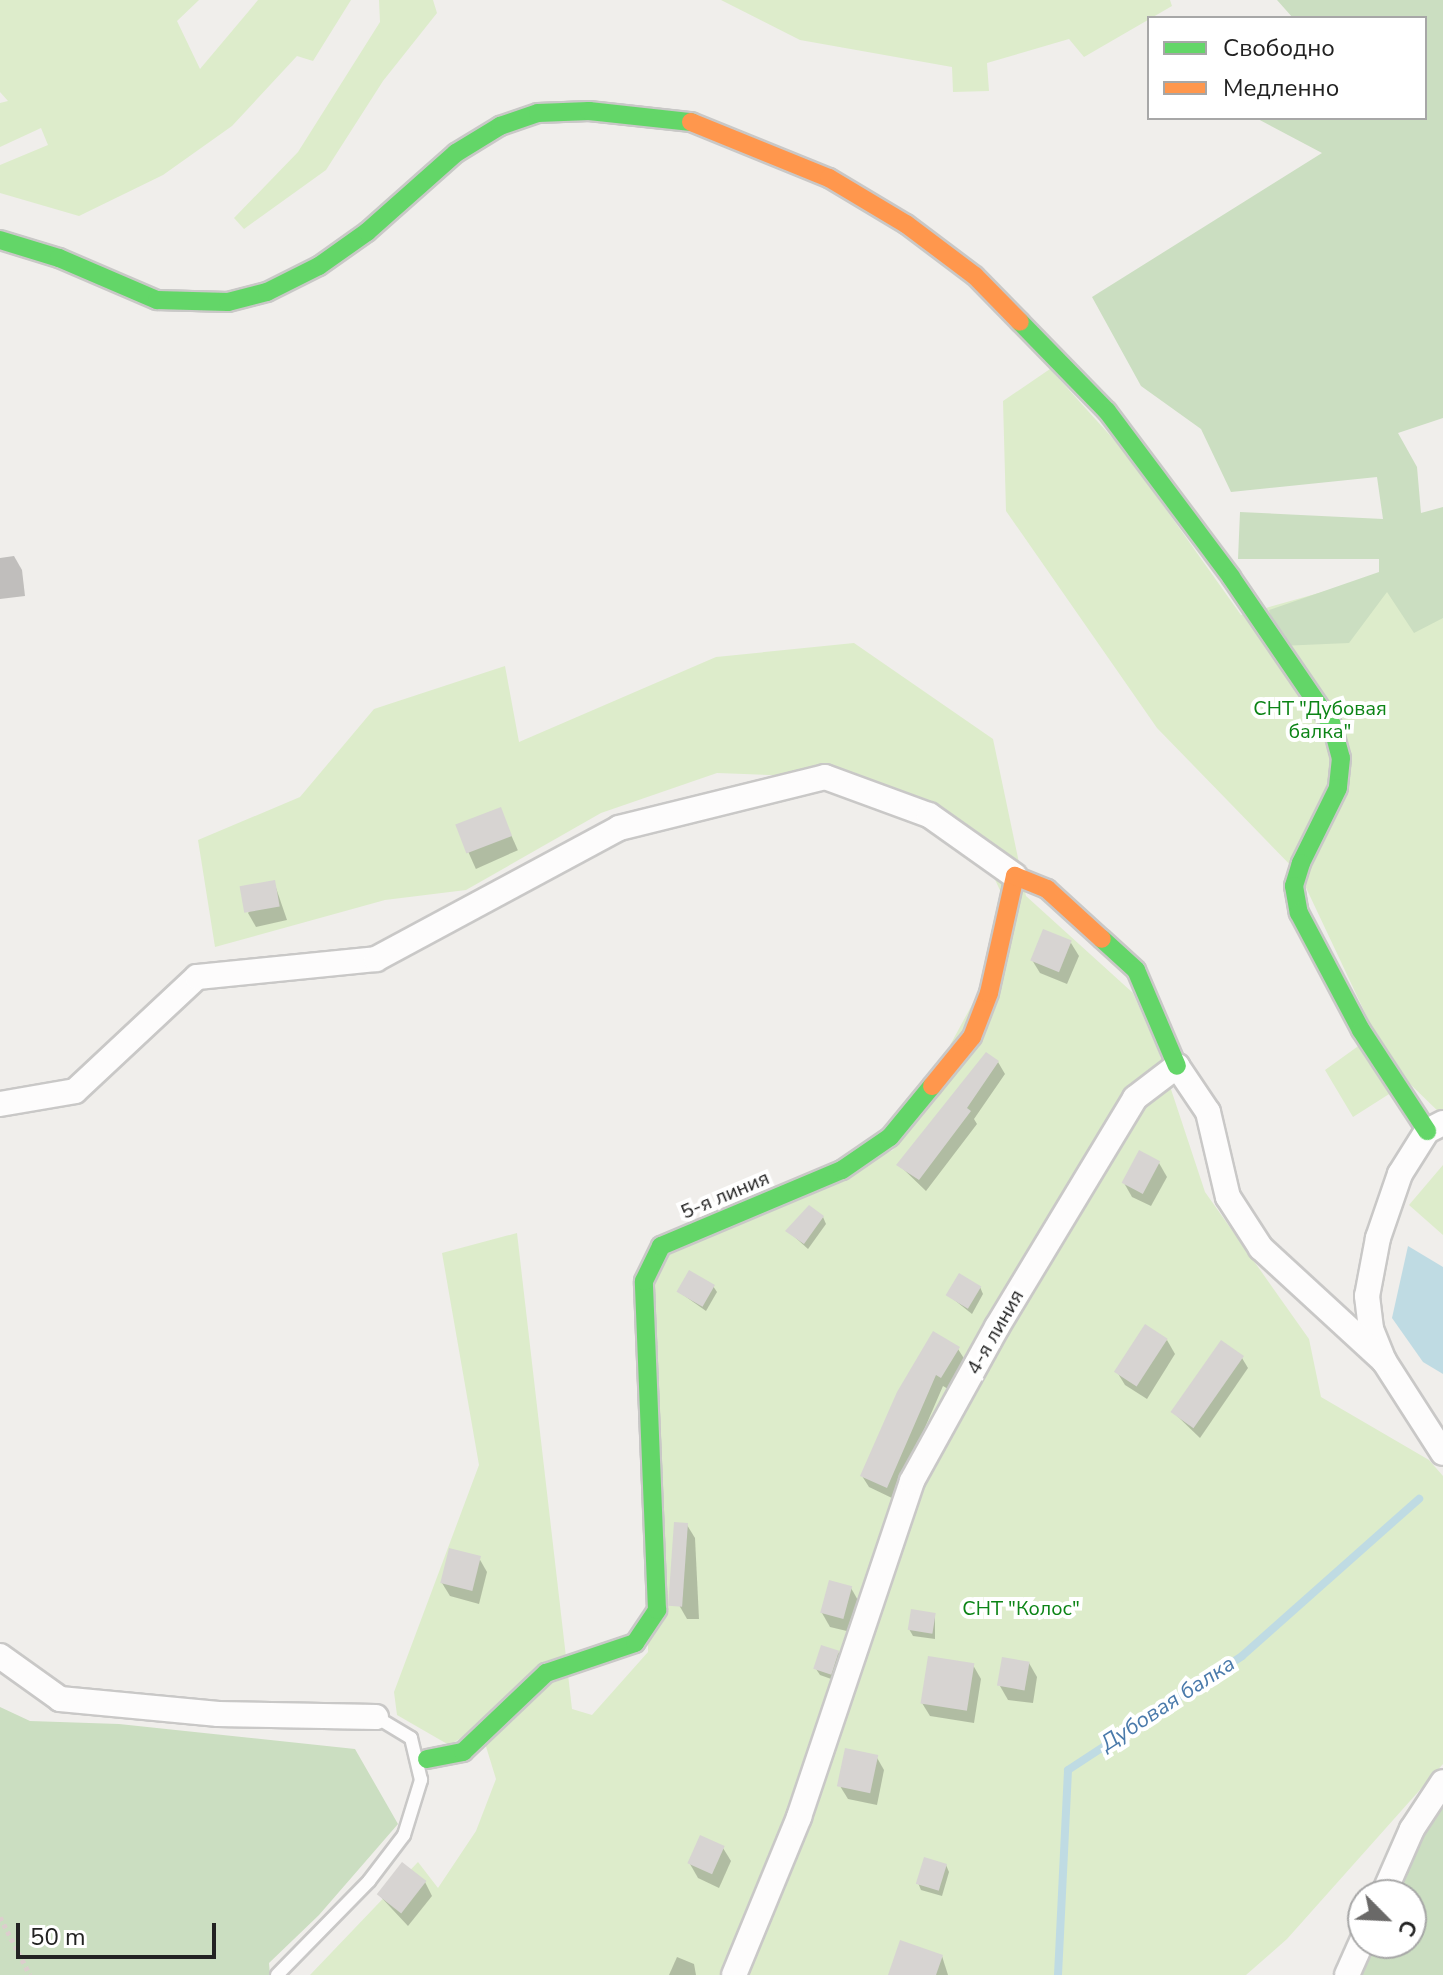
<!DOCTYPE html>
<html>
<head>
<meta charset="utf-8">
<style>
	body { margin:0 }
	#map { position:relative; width:1443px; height:1975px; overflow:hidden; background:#f0eeeb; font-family:"Nunito Sans",sans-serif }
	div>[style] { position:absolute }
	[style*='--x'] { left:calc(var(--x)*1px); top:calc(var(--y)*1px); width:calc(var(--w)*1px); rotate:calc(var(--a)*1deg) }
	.grass>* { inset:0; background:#ddeccb }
	.forest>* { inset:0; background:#cbdec1 }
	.water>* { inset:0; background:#bfdbe3 }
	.shadow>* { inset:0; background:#0003; transform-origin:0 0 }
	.stream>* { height:8px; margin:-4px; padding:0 4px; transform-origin:4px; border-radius:4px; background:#bfdbe3 }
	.building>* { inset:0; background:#d7d4d2; transform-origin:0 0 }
	.path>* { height:5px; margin-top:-2.5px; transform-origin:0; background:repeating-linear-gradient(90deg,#dccecd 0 4px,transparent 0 8px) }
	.roads { filter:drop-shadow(2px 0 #c9c8c7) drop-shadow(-2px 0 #c9c8c7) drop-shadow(0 2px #c9c8c7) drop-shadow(0 -2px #c9c8c7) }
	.lane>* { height:12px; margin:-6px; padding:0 6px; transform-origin:6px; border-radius:6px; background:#fdfcfc }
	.street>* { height:24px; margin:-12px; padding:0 12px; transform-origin:12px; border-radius:12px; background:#fdfcfc }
	.fast>* { height:18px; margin:-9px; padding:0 9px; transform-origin:9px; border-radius:9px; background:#63d668 }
	.slow>* { height:18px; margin:-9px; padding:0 9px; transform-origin:9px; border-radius:9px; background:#ff974d }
	span { translate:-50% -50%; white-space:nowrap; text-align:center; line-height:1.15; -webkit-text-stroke:8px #fff; paint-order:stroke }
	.park-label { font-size:20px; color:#0c8416 }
	.street-label { font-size:20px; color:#222 }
	.water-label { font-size:22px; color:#4a7aab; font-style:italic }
	.legend { position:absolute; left:1147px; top:16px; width:280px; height:104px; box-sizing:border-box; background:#fff; border:2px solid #a7a7a7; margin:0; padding:10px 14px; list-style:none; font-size:24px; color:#222 }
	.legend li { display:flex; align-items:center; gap:16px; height:40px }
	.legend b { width:40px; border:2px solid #a7a7a7 }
	.north { position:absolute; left:1347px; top:1879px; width:80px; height:80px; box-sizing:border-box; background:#fff; border:2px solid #a7a7a7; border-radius:50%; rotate:114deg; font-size:22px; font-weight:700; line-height:32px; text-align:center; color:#222 }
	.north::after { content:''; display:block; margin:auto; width:28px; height:36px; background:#6a6968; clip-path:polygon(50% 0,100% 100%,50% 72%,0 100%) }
	.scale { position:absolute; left:16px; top:1923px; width:200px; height:36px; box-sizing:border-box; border:4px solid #222; border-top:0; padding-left:10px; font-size:24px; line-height:28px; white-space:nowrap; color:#222; -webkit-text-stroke:6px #fff; paint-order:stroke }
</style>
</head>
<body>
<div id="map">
	<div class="grass">
		<div style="clip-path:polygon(0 0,199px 0,177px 21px,200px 69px,258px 0,351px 0,313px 61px,297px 56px,232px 126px,163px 175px,79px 216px,0 193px,0 165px,48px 145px,41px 128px,0 147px,0 103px,8px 101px,0 92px)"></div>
		<div style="clip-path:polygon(379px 0,433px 0,437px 13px,383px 81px,326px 170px,244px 229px,234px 218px,298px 152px,380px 22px)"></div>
		<div style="clip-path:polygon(721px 0,1170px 0,1172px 6px,1084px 57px,1069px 39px,987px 63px,989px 91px,953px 92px,952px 67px,800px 40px)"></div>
		<div style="clip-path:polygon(1050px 369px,1126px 453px,1241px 615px,1443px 558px,1443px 1116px,1408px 1082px,1353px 1117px,1325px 1070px,1375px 1034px,1300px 875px,1157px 728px,1006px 511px,1003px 401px)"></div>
		<div style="clip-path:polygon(854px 643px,993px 739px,1026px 896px,1133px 993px,1158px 1050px,1205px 1192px,1309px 1339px,1321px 1397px,1429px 1460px,1443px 1476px,1443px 1764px,1287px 1939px,1246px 1975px,310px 1975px,418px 1862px,438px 1888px,476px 1831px,496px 1779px,480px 1727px,449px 1745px,397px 1715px,394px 1692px,479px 1465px,442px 1253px,517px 1233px,572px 1709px,592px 1715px,648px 1652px,651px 1284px,670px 1250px,893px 1150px,1016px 924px,972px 831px,825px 777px,717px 773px,601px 813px,466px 890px,385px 900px,215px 947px,198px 840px,300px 797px,374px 709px,505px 666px,519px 742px,716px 657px)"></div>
		<div style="clip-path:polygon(1443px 1165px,1443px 1235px,1409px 1205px)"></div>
	</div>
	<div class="forest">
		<div style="clip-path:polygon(1277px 0,1443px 0,1443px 418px,1398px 433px,1417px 467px,1421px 513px,1443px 507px,1443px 618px,1414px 633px,1387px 592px,1349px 643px,1280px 646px,1269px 610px,1379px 572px,1379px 559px,1238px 559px,1240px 512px,1383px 519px,1377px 477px,1231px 492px,1201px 429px,1141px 386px,1092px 297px,1322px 153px,1256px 118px,1425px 118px,1425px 18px,1293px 18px)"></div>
		<div style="clip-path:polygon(0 1707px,30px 1721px,119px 1724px,355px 1749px,398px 1824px,319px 1915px,269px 1963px,270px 1975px,0 1975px)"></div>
		<div style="clip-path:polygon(1443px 1791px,1443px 1975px,1356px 1975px,1370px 1943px,1411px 1943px,1411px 1895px,1392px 1895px)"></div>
	</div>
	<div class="water">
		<div style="clip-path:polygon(1408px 1246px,1443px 1267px,1443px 1374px,1423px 1362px,1392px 1318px)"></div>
	</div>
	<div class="shadow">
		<div style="clip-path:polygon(14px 556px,22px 570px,25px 596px,0 599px,0 558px)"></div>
		<div style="left:500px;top:810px;width:44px;height:46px;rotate:66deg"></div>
		<div style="clip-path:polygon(274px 882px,287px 920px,256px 927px,248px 913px)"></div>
		<div style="clip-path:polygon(1071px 943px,1079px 956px,1067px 984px,1040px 973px,1032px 960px)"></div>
		<div style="clip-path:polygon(998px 1062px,1005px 1074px,974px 1119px,977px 1124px,926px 1191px,899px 1165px)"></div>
		<div style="clip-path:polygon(1159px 1163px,1167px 1177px,1151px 1206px,1132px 1197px,1124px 1183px)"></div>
		<div style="clip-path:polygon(823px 1217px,826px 1224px,808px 1249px,788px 1231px)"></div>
		<div style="clip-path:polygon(713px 1286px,717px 1292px,706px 1311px,679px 1292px)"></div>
		<div style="clip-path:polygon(980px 1287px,983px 1294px,972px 1314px,948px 1295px)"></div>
		<div style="clip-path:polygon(1167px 1340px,1175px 1354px,1147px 1399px,1125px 1385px,1117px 1372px)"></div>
		<div style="clip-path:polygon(958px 1349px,965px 1360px,948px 1389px,943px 1386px,894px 1499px,869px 1487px,862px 1476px,899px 1393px)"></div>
		<div style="clip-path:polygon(1242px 1358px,1248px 1368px,1200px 1438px,1175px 1414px)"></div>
		<div style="clip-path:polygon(687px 1525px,695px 1538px,699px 1619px,687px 1619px,679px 1605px)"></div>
		<div style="clip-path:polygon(479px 1558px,487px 1572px,479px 1604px,450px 1596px,442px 1583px)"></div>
		<div style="clip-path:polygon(851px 1588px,859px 1602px,851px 1632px,830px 1627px,822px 1613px)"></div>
		<div style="clip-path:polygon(935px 1615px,935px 1639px,913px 1636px,909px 1629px)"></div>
		<div style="clip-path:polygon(838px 1652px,841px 1658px,834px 1680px,820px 1675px,816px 1669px)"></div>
		<div style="clip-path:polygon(1029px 1663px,1037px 1677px,1033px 1703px,1008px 1700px,1000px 1686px)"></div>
		<div style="clip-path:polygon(973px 1665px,981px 1679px,974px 1723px,930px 1716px,922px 1703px)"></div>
		<div style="clip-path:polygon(876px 1756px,884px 1770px,877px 1805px,848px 1799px,840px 1786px)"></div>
		<div style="clip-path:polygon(723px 1848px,731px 1861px,719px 1888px,698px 1878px,690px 1864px)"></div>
		<div style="clip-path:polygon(946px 1865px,949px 1872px,942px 1896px,921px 1890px,918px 1883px)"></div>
		<div style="clip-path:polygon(425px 1882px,432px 1896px,408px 1926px,378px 1894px)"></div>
		<div style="clip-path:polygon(942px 1956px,948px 1975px,890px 1975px)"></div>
		<div style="clip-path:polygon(677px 1957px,694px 1964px,696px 1975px,669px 1975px)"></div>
	</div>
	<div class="stream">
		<div style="--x:1058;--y:1975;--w:205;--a:-87.2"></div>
		<div style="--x:1068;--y:1770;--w:208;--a:-33.2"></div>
		<div style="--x:1242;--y:1656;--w:237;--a:-41.6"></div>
	</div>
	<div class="building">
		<div style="left:501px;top:807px;width:31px;height:49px;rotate:69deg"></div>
		<div style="left:275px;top:880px;width:27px;height:36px;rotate:80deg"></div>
		<div style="left:1043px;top:929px;width:31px;height:34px;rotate:22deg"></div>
		<div style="clip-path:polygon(986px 1052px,999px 1061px,967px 1108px,971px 1111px,919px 1180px,896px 1165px)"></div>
		<div style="left:1139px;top:1150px;width:24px;height:37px;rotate:28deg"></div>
		<div style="clip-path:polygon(809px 1205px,824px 1216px,804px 1244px,785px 1231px)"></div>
		<div style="left:689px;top:1270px;width:30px;height:25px;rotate:30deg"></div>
		<div style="left:959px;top:1273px;width:26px;height:26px;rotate:31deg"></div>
		<div style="left:1145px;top:1324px;width:27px;height:57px;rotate:33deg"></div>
		<div style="clip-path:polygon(933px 1331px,960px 1347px,941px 1378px,936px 1375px,887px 1488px,860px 1476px,897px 1392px)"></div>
		<div style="left:1221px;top:1340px;width:28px;height:88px;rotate:35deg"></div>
		<div style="left:674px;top:1522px;width:14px;height:84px;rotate:4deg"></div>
		<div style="left:449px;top:1548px;width:33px;height:36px;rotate:14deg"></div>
		<div style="left:829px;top:1580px;width:24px;height:34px;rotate:15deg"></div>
		<div style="left:911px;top:1609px;width:25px;height:21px;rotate:9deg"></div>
		<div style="left:821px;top:1645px;width:19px;height:25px;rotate:18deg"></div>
		<div style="left:928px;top:1656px;width:47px;height:48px;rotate:9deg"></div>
		<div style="left:1002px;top:1657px;width:28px;height:29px;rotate:10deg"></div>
		<div style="left:845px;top:1748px;width:34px;height:39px;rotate:12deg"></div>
		<div style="left:700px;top:1835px;width:27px;height:31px;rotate:24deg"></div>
		<div style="left:924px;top:1857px;width:24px;height:28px;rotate:17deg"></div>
		<div style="left:402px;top:1862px;width:31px;height:41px;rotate:38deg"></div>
		<div style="clip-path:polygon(900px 1940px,943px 1955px,936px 1975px,888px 1975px)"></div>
	</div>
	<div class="path">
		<div style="--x:0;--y:1917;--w:65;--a:62.7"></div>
	</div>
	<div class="roads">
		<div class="lane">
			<div style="--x:277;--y:1975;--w:132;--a:-45.6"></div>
			<div style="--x:369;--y:1881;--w:58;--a:-52.7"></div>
			<div style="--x:404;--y:1835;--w:58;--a:-72.8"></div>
			<div style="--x:421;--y:1780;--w:43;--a:-103.4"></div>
			<div style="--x:411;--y:1738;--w:41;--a:-149"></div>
		</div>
		<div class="street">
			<div style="--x:0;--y:1104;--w:76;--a:-9.8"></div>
			<div style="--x:75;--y:1091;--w:167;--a:-43.1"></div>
			<div style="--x:197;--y:977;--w:180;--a:-5.7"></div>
			<div style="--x:376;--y:959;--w:276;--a:-28.3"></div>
			<div style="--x:619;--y:828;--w:212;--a:-13.9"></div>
			<div style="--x:825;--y:777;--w:111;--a:20.1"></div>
			<div style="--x:929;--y:815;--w:105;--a:35.3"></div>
			<div style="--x:1443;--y:1123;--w:18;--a:153"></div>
			<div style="--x:1427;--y:1131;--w:51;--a:122.1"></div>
			<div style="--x:1400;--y:1174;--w:68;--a:109"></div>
			<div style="--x:1378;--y:1238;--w:59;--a:100.7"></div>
			<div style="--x:1367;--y:1296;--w:33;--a:83"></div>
			<div style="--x:1371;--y:1329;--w:35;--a:68"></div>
			<div style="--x:1384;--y:1361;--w:109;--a:57.3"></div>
			<div style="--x:0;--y:1656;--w:74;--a:35.6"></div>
			<div style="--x:60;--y:1699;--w:159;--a:5.4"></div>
			<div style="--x:218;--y:1714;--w:158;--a:1.1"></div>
			<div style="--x:1383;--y:1895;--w:72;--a:-66.3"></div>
			<div style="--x:1412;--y:1829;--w:56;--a:-56.6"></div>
			<div style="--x:734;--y:1975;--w:171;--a:-67.6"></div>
			<div style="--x:799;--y:1817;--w:354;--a:-71.4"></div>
			<div style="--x:912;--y:1481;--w:176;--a:-61.1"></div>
			<div style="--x:997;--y:1327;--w:267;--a:-58.9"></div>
			<div style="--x:1135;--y:1098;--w:53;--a:-37.3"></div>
			<div style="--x:1177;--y:1066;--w:55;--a:56"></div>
			<div style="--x:1208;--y:1112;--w:87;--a:76.8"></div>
			<div style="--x:1228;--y:1197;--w:61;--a:57.1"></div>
			<div style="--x:1261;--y:1248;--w:167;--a:42.6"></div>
			<div style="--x:1347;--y:1975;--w:39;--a:-66"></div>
		</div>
		<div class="fast">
			<div style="--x:0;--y:240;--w:62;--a:17"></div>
			<div style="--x:59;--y:258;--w:107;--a:23.2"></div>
			<div style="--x:157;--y:300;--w:71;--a:1.6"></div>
			<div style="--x:228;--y:302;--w:40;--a:-14.4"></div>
			<div style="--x:267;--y:292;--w:58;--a:-26.6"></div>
			<div style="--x:319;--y:266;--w:59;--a:-35.3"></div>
			<div style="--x:367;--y:232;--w:119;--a:-41.6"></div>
			<div style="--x:456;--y:153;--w:52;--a:-31.5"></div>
			<div style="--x:500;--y:126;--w:40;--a:-18.9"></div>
			<div style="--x:538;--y:113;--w:51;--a:-2.2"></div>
			<div style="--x:589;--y:111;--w:103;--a:6.2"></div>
			<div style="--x:1020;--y:322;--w:124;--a:45.7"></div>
			<div style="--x:1107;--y:411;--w:207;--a:53.2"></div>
			<div style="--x:1231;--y:577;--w:179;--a:55.7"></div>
			<div style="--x:1332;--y:725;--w:34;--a:75"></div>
			<div style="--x:1341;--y:758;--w:30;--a:96"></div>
			<div style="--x:1338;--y:788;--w:84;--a:116.3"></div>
			<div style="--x:1301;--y:863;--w:24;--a:107"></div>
			<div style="--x:1294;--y:886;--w:27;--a:80"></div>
			<div style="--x:1299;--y:913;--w:132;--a:62.1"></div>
			<div style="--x:1361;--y:1030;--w:121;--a:56.8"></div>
			<div style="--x:1102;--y:939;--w:46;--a:42.4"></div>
			<div style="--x:1136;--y:970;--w:104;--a:66.9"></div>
			<div style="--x:427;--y:1759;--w:37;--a:-11"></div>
			<div style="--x:463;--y:1752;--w:115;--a:-43.6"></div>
			<div style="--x:546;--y:1673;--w:94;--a:-18.6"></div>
			<div style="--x:635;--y:1643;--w:40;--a:-56"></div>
			<div style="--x:657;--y:1610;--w:329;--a:-92.3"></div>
			<div style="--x:644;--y:1281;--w:39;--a:-64"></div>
			<div style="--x:661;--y:1246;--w:196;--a:-22.8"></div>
			<div style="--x:842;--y:1170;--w:58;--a:-34.5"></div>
			<div style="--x:890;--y:1137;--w:66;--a:-50.5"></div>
		</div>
		<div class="slow">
			<div style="--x:691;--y:122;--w:149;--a:22.1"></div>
			<div style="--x:829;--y:178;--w:90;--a:30.9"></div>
			<div style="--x:906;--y:224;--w:86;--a:37"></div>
			<div style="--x:975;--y:276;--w:64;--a:45.6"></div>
			<div style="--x:932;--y:1086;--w:63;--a:-50.8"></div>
			<div style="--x:972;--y:1037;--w:47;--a:-68.9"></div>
			<div style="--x:989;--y:993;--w:120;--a:-77.5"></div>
			<div style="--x:1015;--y:876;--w:35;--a:22"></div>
			<div style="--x:1047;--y:889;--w:74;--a:42.3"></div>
		</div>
	</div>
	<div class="park-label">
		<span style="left:1320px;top:720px">СНТ "Дубовая<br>балка"</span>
		<span style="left:1021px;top:1608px">СНТ "Колос"</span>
	</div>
	<div class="street-label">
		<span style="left:725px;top:1195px;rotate:-23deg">5-я линия</span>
		<span style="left:995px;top:1332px;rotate:-60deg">4-я линия</span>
	</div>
	<div class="water-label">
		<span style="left:1168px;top:1704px;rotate:-33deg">Дубовая балка</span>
	</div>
	<ul class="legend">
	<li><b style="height:10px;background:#63d668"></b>Свободно</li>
	<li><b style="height:10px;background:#ff974d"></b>Медленно</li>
	</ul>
	<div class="north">С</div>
	<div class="scale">50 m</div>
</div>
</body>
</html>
